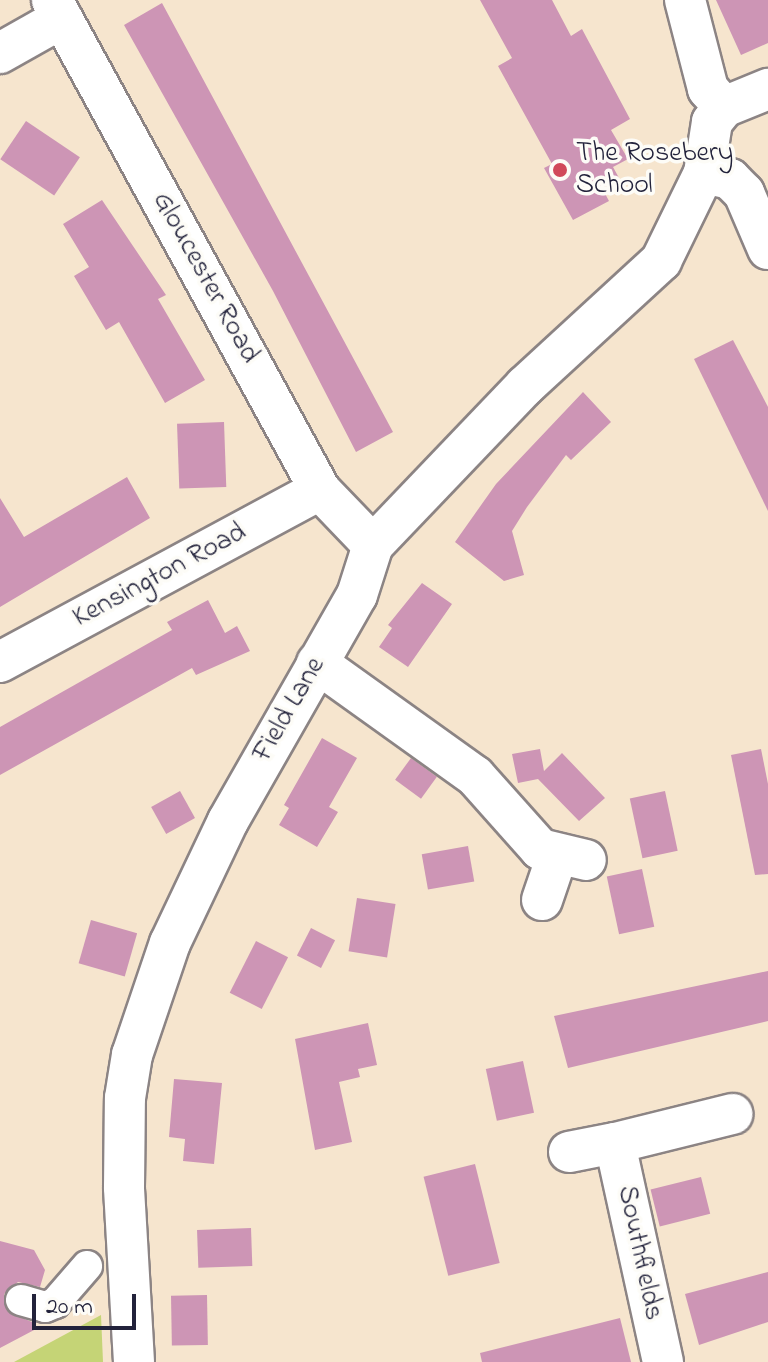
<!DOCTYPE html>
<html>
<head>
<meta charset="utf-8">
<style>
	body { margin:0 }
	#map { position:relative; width:768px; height:1362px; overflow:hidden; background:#f6e5ce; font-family:"Indie Flower",sans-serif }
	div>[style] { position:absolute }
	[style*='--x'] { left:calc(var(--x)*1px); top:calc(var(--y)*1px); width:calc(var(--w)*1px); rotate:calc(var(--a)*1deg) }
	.green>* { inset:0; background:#c5d476 }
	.building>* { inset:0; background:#cd95b5; transform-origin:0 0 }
	.roads { filter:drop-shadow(2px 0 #8c8484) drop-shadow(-2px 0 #8c8484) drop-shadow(0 2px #8c8484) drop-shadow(0 -2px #8c8484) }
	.pedestrian>* { height:30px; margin:-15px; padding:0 15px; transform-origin:15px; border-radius:15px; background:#fff }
	.minor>* { height:40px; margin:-20px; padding:0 20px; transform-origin:20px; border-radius:20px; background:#fff }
	.dots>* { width:22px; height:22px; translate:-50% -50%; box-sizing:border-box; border:4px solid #fdfcf7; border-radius:50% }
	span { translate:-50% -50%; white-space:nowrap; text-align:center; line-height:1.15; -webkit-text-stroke:7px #fdfcf7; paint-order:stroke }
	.poi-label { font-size:28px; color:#22223b }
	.left { translate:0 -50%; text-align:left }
	.street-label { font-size:28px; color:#22223b }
	.scale { position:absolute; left:32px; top:1294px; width:104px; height:36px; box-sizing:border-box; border:4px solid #22223b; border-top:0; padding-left:10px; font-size:24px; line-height:28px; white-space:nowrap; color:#22223b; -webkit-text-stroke:6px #fdfcf7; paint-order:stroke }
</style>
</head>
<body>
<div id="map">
	<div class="green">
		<div style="clip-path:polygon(101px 1315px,103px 1362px,14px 1362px)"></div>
	</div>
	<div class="building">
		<div style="clip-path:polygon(480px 0,552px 0,571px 36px,582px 29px,630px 119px,611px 130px,628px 159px,613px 167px,619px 178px,602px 188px,609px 201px,573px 220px,544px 168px,552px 164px,498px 66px,512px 58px)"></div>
		<div style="clip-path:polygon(716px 0,768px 0,768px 43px,741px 55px)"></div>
		<div style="clip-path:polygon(162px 3px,393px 432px,356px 452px,273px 291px,124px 25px)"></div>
		<div style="left:26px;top:121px;width:65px;height:46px;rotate:34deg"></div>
		<div style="clip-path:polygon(102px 200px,166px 295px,158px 299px,205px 380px,165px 403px,119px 322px,106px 330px,74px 276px,89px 267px,63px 224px)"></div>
		<div style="clip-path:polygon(733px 340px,768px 407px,768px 511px,694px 359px)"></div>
		<div style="clip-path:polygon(583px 392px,611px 422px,571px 460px,566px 455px,527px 507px,512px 531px,524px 575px,504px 581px,455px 542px,496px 484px)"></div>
		<div style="left:224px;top:422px;width:65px;height:47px;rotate:88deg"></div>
		<div style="clip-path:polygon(127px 477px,150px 518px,0 607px,0 498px,24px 537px)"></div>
		<div style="clip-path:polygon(422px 583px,452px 604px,408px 667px,379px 647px,392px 628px,388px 625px)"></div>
		<div style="clip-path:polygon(208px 600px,225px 633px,237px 626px,250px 651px,196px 675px,192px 668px,0 775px,0 727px,172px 630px,167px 622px)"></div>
		<div style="clip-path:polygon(322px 738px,357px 758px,329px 807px,338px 812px,317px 847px,279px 825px,289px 808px,284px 805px)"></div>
		<div style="clip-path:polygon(540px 749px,544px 771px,562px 753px,605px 798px,579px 821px,538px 779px,518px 783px,512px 754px)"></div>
		<div style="clip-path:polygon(761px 749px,768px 784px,768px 874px,755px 875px,731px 755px)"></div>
		<div style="left:411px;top:758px;width:32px;height:27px;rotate:36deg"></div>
		<div style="left:180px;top:791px;width:31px;height:33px;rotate:61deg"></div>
		<div style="left:665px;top:791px;width:61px;height:36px;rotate:78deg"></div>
		<div style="left:468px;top:846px;width:36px;height:47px;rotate:80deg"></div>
		<div style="left:642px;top:869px;width:59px;height:36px;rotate:78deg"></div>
		<div style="left:357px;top:898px;width:39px;height:54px;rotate:9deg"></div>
		<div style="left:91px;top:920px;width:48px;height:45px;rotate:16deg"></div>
		<div style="left:311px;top:928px;width:27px;height:31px;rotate:27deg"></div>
		<div style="left:256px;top:941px;width:36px;height:58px;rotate:27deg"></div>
		<div style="clip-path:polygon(768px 971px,768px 1021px,568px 1068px,554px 1016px)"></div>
		<div style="clip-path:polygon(368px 1023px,377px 1065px,358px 1069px,360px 1077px,339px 1082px,352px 1142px,315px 1150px,295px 1039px)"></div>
		<div style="left:523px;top:1061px;width:53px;height:38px;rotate:78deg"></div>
		<div style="clip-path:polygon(174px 1079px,222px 1083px,214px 1164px,183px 1161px,185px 1139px,169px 1137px)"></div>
		<div style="left:475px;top:1164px;width:102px;height:53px;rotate:76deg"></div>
		<div style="left:701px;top:1177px;width:38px;height:52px;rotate:76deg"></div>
		<div style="left:251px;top:1228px;width:38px;height:54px;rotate:88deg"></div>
		<div style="clip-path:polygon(0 1241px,34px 1250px,45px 1270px,40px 1287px,18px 1282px,4px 1294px,8px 1312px,32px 1322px,36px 1329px,0 1348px)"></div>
		<div style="clip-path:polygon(768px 1272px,768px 1322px,699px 1345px,685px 1294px)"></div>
		<div style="left:207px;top:1295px;width:50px;height:36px;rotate:89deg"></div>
		<div style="clip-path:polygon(620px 1318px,631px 1362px,482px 1362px,480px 1353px)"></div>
	</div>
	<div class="roads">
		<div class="pedestrian">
			<div style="--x:21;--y:1300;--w:25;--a:16"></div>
			<div style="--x:45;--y:1307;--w:11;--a:-22"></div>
			<div style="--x:55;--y:1303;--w:49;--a:-49.1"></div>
		</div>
		<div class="minor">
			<div style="--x:52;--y:0;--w:559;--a:61.32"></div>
			<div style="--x:320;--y:490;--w:76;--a:46.1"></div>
			<div style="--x:685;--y:0;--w:92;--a:75.5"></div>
			<div style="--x:708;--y:89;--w:24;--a:48"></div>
			<div style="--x:0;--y:53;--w:71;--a:-29.4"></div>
			<div style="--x:704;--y:173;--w:27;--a:13"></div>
			<div style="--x:730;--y:179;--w:20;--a:45"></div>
			<div style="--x:744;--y:193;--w:61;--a:66.8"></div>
			<div style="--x:0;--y:662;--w:363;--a:-28.3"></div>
			<div style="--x:317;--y:663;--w:194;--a:35.6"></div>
			<div style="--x:475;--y:776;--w:98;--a:48.3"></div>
			<div style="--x:540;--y:849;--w:47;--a:13.4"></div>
			<div style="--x:542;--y:900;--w:46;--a:-71.2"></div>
			<div style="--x:569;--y:1152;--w:47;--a:-11.1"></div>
			<div style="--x:134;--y:1362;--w:175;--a:-93.3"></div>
			<div style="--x:124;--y:1187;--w:89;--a:-89.4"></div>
			<div style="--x:125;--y:1098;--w:44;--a:-80.8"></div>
			<div style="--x:132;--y:1055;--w:118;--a:-71.3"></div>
			<div style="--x:170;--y:943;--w:135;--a:-64.6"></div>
			<div style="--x:228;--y:821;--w:260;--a:-60.3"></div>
			<div style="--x:357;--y:595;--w:52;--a:-72.3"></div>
			<div style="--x:373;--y:545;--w:220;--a:-46.3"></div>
			<div style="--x:525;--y:386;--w:185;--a:-42.6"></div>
			<div style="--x:661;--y:261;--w:98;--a:-64"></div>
			<div style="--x:704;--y:173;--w:52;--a:-81.1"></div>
			<div style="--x:712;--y:122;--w:19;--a:-51"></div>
			<div style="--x:724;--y:107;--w:48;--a:-22.2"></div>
			<div style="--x:663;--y:1362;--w:224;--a:-102.4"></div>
			<div style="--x:615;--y:1143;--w:121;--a:-13.9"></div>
		</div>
	</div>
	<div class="dots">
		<div style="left:560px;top:170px;background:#d1495b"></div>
	</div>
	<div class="poi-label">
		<span class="left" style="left:576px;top:170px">The Rosebery<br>School</span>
	</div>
	<div class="street-label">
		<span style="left:205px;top:278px;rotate:61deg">Gloucester Road</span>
		<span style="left:160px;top:576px;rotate:-28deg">Kensington Road</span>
		<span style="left:290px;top:710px;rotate:-60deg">Field Lane</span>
		<span style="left:639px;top:1253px;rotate:78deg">Southfields</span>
	</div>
	<div class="scale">20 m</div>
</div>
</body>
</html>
